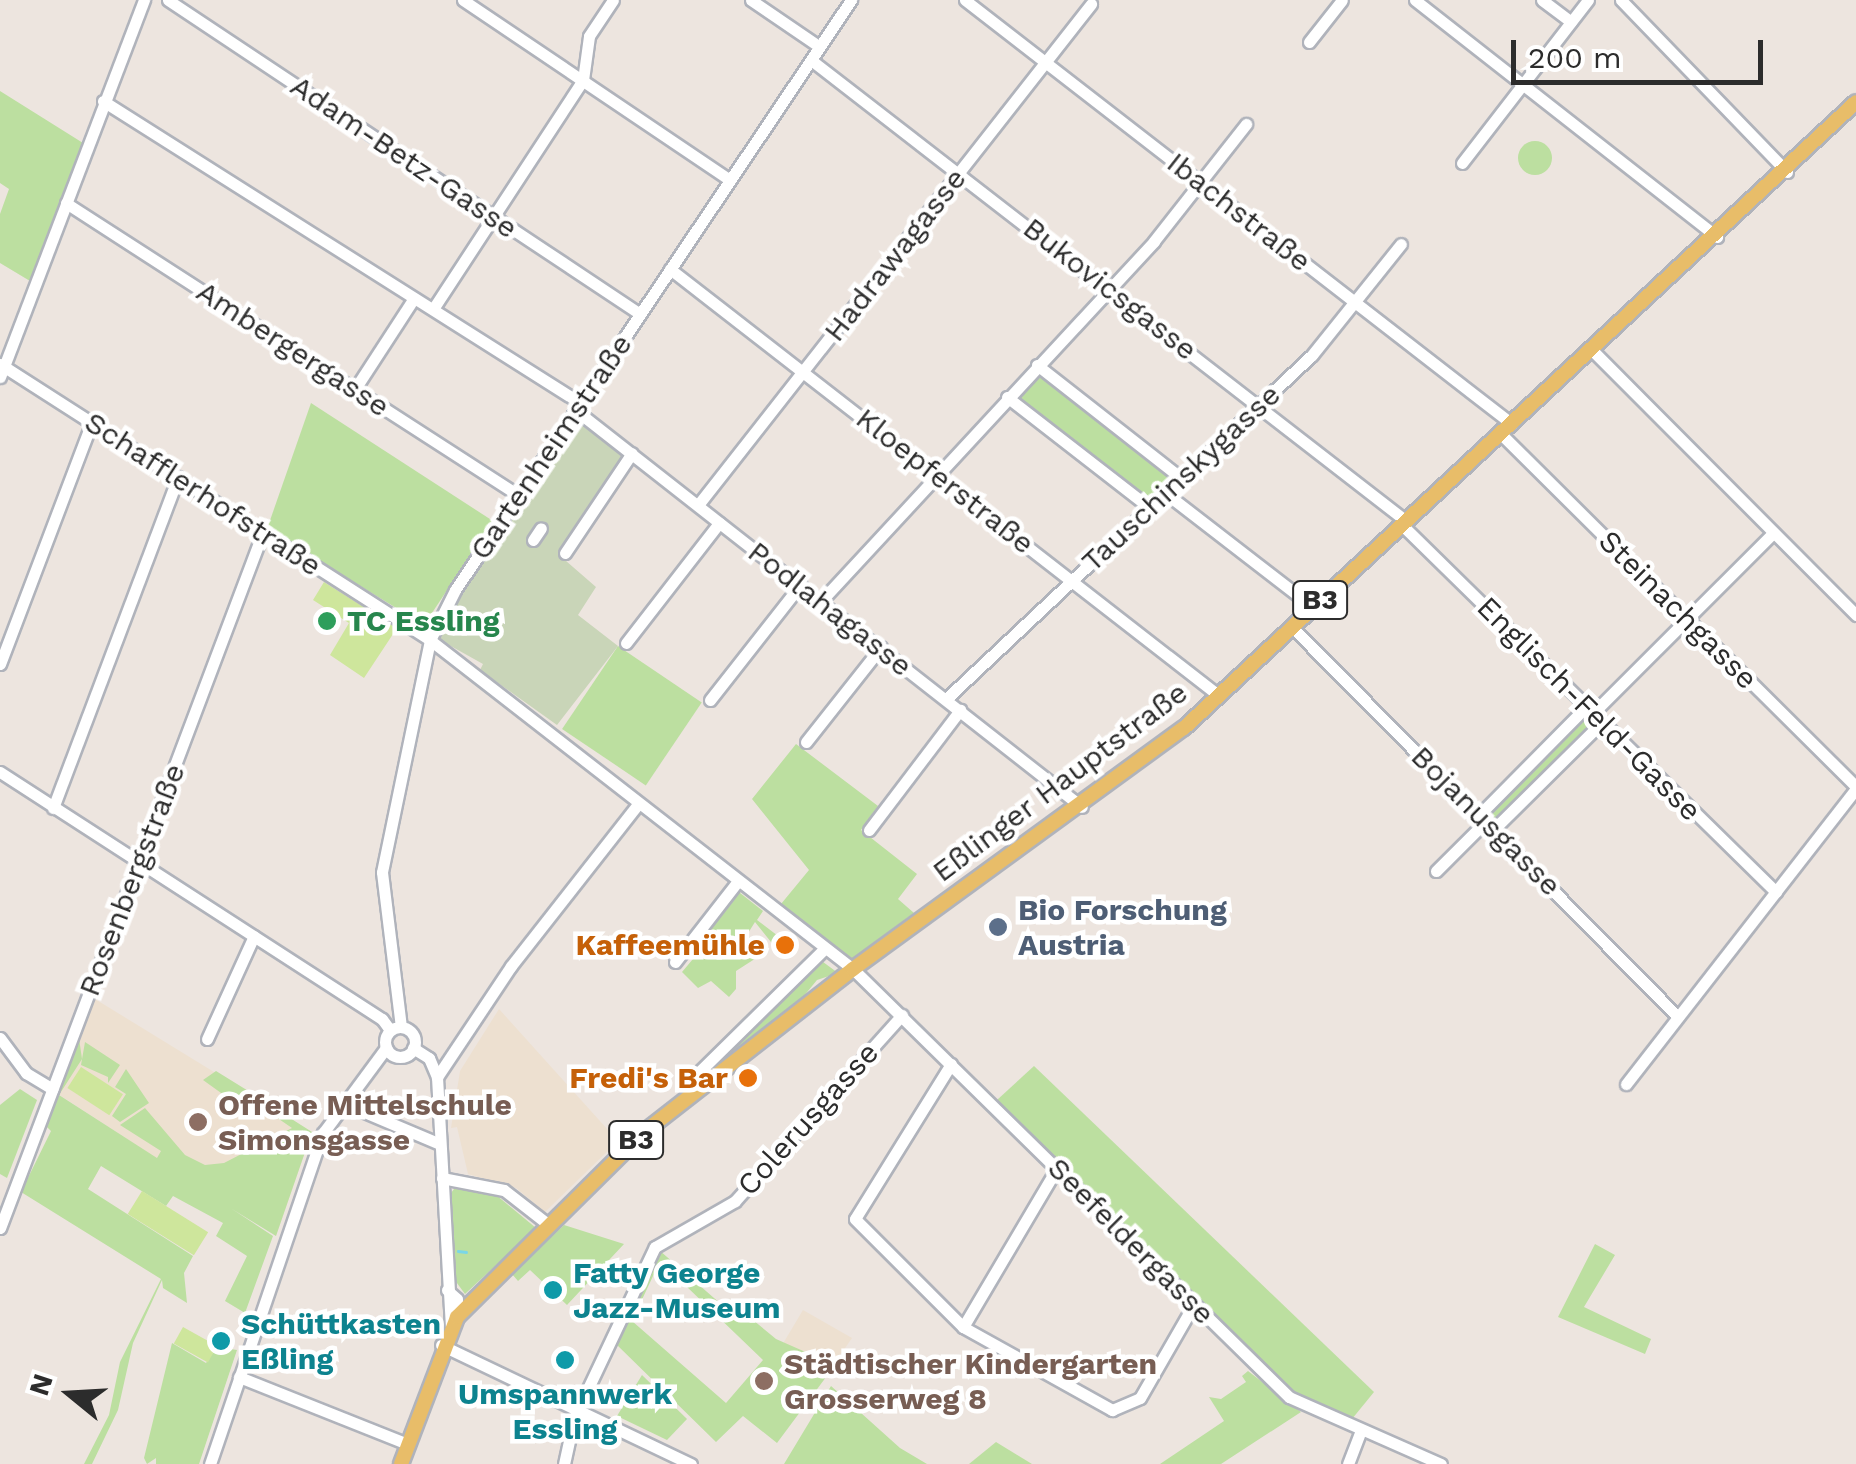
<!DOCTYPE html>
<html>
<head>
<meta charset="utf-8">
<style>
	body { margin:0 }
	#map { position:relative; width:1856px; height:1464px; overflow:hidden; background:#ede5df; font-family:"Work Sans",sans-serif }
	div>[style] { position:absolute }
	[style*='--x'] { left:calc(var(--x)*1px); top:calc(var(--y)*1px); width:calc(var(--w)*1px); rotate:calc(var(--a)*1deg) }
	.education>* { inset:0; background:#ede0d0 }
	.green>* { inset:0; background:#bcdfa0; transform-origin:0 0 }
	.round { border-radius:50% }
	.cemetery>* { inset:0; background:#c9d5b8 }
	.pitch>* { inset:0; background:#cee69c; transform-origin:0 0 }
	.stream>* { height:2.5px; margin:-1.25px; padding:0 1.25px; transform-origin:1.25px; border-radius:1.25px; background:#7ad6e7 }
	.roads { filter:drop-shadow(2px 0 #b0b3bb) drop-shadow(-2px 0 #b0b3bb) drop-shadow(0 2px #b0b3bb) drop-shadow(0 -2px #b0b3bb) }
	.minor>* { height:11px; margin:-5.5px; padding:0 5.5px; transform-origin:5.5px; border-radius:5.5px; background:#fff }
	.minor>.ring { margin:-5.5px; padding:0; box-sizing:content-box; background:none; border:11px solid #fff; border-radius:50% }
	.major>* { height:14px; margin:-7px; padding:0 7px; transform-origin:7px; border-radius:7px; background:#e8bd69 }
	.dots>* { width:28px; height:28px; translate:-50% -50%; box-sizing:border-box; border:5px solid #fff; border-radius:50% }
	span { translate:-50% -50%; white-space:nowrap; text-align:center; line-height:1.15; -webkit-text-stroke:9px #fff; paint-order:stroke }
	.shield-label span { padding:2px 8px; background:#fff; border:2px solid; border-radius:8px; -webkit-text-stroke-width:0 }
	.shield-label { font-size:28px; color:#2c2c2c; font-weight:700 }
	.street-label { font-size:30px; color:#2c2c2c }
	.leisure-label { font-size:30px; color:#27864d; font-weight:700 }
	.left { translate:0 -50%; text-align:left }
	.service-label { font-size:30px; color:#4e5e75; font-weight:700 }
	.food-label { font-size:30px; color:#c56008; font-weight:700 }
	.right { translate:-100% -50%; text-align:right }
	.education-label { font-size:30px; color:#785e54; font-weight:700 }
	.culture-label { font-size:30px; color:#0d838f; font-weight:700 }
	.north { position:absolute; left:20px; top:1344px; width:100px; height:100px; -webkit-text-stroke:8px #fff; paint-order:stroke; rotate:288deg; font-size:28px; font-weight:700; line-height:40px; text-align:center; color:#2c2c2c }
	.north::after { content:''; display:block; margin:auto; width:35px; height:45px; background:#2c2c2c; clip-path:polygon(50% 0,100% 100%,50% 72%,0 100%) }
	.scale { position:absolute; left:1511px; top:40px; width:252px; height:45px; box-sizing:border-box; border:5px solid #2c2c2c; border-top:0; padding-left:12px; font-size:30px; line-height:35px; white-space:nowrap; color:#2c2c2c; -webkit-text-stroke:8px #fff; paint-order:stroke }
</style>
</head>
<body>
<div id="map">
	<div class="education">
		<div style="clip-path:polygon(95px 999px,312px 1132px,276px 1236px,58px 1094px)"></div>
		<div style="clip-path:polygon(499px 1009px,618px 1141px,545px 1212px,516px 1188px,468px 1174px,457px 1127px,451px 1128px,460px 1071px)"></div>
		<div style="clip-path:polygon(803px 1310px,852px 1338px,817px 1389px,778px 1352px)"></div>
	</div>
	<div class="green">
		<div style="clip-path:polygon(0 91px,83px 143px,30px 281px,0 263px,0 214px,9px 189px,0 183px)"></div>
		<div class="round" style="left:1518px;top:141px;width:34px;height:34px"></div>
		<div style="left:1038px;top:372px;width:168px;height:33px;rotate:38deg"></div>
		<div style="clip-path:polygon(311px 403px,493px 521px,424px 625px,267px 529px)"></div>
		<div style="left:618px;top:646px;width:101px;height:100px;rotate:34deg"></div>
		<div style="clip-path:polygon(1585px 714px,1596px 722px,1499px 820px,1487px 816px)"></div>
		<div style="clip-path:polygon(796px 744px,878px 806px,861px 830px,917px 874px,898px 899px,914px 913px,852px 959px,781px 904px,809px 870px,752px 799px)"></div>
		<div style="clip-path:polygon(735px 889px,763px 911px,757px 920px,782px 939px,775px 947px,755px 922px,745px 938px,753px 937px,767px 951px,736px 971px,736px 989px,729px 997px,711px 981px,698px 988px,682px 972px,693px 959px,686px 953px)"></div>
		<div style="clip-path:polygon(819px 959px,838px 973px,817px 980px,790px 1013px,704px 1074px)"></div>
		<div style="clip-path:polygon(79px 1038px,82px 1059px,59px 1095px,157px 1158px,161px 1151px,120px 1125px,145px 1108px,185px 1155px,205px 1165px,224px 1163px,292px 1128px,273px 1115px,279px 1111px,312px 1132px,276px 1236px,232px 1209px,273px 1236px,245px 1313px,225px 1301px,247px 1256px,216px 1236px,223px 1223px,173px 1196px,166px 1206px,101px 1166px,88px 1189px,193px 1256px,184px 1273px,187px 1303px,163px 1288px,162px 1280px,133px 1343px,118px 1410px,92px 1464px,84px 1464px,109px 1415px,120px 1362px,161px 1279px,21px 1192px,51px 1131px,46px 1126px)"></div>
		<div style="clip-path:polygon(85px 1042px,120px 1065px,108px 1083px,108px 1077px,81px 1065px)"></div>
		<div style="clip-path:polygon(1034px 1066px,1374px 1392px,1352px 1419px,1294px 1394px,997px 1100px)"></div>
		<div style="clip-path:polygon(126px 1069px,149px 1103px,120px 1122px,112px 1116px,126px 1094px,115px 1087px)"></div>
		<div style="clip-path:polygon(216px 1071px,263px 1100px,250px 1109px,245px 1102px,229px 1108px,235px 1103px,203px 1080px)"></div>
		<div style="clip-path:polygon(20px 1089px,37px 1100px,7px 1178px,0 1174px,0 1105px)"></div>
		<div style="clip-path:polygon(457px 1185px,489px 1189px,536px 1228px,465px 1294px,454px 1279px,451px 1193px)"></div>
		<div style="clip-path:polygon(564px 1225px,624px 1244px,567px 1305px,530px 1270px,518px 1281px,512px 1274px)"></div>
		<div style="clip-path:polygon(1595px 1244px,1615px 1255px,1584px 1307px,1651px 1339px,1645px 1354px,1558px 1317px)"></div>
		<div style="clip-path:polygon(evenodd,659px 1250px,722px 1305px,742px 1311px,776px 1339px,835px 1365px,777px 1443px,743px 1416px,716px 1442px,616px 1344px,659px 1250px,660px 1261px,763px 1360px,726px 1403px,632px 1321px,660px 1261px)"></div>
		<div style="clip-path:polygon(172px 1343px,206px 1363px,217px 1347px,237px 1350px,199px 1464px,156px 1464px,156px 1458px,147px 1464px,144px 1458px)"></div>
		<div style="clip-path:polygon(1248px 1371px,1301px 1412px,1221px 1464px,1160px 1464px,1224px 1421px,1209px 1397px,1221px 1399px,1246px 1382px,1242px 1376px)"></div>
		<div style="clip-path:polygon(642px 1375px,687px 1419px,667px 1440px,617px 1416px)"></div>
		<div style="clip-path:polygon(831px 1386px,900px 1448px,927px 1464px,784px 1464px)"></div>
		<div style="clip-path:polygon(996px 1442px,1032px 1464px,969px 1464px)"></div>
	</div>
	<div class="cemetery">
		<div style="clip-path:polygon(579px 421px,624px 456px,558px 554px,596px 587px,578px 615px,618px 646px,557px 725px,480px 670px,483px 664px,440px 640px,464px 587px)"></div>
	</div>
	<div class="pitch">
		<div style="clip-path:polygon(324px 582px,397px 628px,364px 678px,330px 655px,349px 623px,313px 600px)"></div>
		<div style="left:81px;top:1067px;width:50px;height:25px;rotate:33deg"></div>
		<div style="left:142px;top:1191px;width:78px;height:27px;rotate:32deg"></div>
		<div style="left:183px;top:1327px;width:39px;height:19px;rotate:29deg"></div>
	</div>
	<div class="stream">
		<div style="--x:458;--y:1251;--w:8;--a:7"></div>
	</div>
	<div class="roads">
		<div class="minor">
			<div style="--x:168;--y:0;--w:567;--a:33.63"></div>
			<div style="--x:463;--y:0;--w:322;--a:34"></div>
			<div style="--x:751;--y:0;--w:83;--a:34.3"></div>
			<div style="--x:965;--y:0;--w:692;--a:37.78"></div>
			<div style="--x:1415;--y:0;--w:384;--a:38.1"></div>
			<div style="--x:1542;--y:0;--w:36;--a:37"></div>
			<div style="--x:1621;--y:0;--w:239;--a:46"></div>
			<div style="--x:1309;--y:42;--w:53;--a:-51.8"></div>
			<div style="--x:811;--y:60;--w:753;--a:37.77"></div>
			<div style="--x:103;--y:101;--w:567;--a:32.32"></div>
			<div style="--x:1462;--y:163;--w:206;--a:-52.3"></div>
			<div style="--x:66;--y:203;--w:538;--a:32.86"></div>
			<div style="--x:670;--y:269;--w:694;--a:37.86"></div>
			<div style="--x:433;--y:309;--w:274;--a:-56.8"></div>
			<div style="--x:583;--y:80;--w:44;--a:-82.2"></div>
			<div style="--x:589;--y:36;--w:43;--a:-56.3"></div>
			<div style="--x:1593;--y:351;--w:373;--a:45.1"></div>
			<div style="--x:0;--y:364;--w:511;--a:32.69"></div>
			<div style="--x:430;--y:640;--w:536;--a:37.87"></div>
			<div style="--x:853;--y:969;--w:611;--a:44.47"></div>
			<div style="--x:1289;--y:1397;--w:166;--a:23.8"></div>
			<div style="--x:1037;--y:365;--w:182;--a:38.1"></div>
			<div style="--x:0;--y:377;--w:404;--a:-69.1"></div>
			<div style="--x:355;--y:389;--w:108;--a:-57"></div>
			<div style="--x:1007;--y:397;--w:180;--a:37.8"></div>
			<div style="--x:578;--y:412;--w:640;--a:38.09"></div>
			<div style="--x:1501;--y:434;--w:500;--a:44.8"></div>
			<div style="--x:1164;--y:492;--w:188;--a:37.7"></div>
			<div style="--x:698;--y:505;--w:637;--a:-51.89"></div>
			<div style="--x:1402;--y:525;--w:524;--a:44.46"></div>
			<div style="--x:533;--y:540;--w:14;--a:-56"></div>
			<div style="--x:565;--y:553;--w:120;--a:-56.2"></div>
			<div style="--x:822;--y:600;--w:489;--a:-47.2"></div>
			<div style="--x:1154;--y:241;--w:149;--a:-51.8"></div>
			<div style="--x:1291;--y:626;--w:550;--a:45.29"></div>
			<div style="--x:626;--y:643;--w:152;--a:-52.2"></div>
			<div style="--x:0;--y:664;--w:259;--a:-69.2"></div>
			<div style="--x:946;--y:699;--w:502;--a:-43.23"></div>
			<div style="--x:1312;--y:355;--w:142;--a:-51.3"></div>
			<div style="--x:710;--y:700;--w:147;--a:-51.9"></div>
			<div style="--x:1593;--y:713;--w:255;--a:-45"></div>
			<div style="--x:806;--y:742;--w:121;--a:-51.7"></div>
			<div style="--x:0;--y:772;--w:455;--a:32.9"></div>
			<div style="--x:382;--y:1019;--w:14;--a:54"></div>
			<div style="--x:53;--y:808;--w:354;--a:-69.3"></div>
			<div style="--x:1479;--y:815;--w:153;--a:-45.3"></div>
			<div style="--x:1494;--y:829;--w:152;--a:-44.7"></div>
			<div style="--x:869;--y:830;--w:151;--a:-52.8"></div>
			<div style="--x:1436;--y:871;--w:71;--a:-45"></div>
			<div style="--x:675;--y:962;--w:103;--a:-52.1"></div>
			<div style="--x:401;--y:1027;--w:156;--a:-97"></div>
			<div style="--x:382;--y:872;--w:237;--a:-78.3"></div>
			<div style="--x:430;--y:640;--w:56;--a:-63.4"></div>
			<div style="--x:455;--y:590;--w:711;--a:-56.13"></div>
			<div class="ring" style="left:385px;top:1027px;width:19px;height:19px"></div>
			<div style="--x:0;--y:1038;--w:44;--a:53.4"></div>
			<div style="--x:26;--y:1073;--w:31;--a:31"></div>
			<div style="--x:207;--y:1039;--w:113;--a:-65.5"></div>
			<div style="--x:413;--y:1048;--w:19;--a:32"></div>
			<div style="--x:429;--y:1058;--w:21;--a:67"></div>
			<div style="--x:437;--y:1077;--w:250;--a:86.8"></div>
			<div style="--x:951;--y:1064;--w:182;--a:121.8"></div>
			<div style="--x:855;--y:1219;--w:153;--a:45"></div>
			<div style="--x:963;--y:1327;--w:185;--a:-59.4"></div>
			<div style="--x:437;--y:1077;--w:133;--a:-56.3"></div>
			<div style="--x:511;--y:966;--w:206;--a:-51.9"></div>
			<div style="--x:1626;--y:1084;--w:374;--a:-52.1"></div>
			<div style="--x:698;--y:1085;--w:15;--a:-79"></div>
			<div style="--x:701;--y:1070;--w:173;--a:-44.5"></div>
			<div style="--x:343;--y:1103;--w:105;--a:22.9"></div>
			<div style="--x:442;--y:1178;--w:63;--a:11"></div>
			<div style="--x:504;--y:1190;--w:58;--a:38"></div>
			<div style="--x:0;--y:1228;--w:744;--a:-69.3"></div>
			<div style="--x:447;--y:1290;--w:13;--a:42"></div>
			<div style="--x:457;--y:1299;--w:18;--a:90"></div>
			<div style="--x:963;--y:1327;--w:171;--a:29.1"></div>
			<div style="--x:1112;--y:1410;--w:30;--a:-23"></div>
			<div style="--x:1140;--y:1398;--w:108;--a:-60.1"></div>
			<div style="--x:441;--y:1345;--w:277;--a:25.5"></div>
			<div style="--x:239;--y:1377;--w:181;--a:21.7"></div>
			<div style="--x:210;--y:1464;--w:350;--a:-71.2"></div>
			<div style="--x:323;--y:1133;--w:106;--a:-53.5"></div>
			<div style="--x:564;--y:1464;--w:47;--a:-77.7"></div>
			<div style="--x:574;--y:1418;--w:189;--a:-64.7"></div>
			<div style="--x:655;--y:1247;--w:92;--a:-29.9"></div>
			<div style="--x:735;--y:1201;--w:250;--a:-48.1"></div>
			<div style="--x:1348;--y:1464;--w:36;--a:-69"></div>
		</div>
		<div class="major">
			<div style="--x:401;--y:1464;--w:157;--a:-69.1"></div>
			<div style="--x:457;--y:1317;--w:262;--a:-44.7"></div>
			<div style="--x:643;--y:1133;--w:266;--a:-38"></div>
			<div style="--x:853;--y:969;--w:409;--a:-36.1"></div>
			<div style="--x:1184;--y:728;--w:918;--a:-42.97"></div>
		</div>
	</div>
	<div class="dots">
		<div style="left:327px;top:621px;background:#2e9e5b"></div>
		<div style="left:998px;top:927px;background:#5c6f8a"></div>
		<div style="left:785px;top:945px;background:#e8710a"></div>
		<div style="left:748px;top:1078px;background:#e8710a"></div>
		<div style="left:198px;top:1122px;background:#8d6e63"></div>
		<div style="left:553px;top:1290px;background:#0f9aa8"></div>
		<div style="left:221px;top:1341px;background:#0f9aa8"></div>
		<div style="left:565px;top:1360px;background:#0f9aa8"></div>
		<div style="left:764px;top:1381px;background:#8d6e63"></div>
	</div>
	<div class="shield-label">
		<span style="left:1320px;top:600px">B3</span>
		<span style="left:636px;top:1140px">B3</span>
	</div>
	<div class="street-label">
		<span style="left:404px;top:157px;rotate:34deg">Adam-Betz-Gasse</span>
		<span style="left:1239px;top:212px;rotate:38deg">Ibachstraße</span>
		<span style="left:895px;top:255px;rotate:-52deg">Hadrawagasse</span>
		<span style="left:1110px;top:289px;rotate:38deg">Bukovicsgasse</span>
		<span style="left:293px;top:349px;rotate:33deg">Ambergergasse</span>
		<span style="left:551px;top:447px;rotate:-56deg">Gartenheimstraße</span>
		<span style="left:1181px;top:478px;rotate:-43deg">Tauschinskygasse</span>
		<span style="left:945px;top:481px;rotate:38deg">Kloepferstraße</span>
		<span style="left:203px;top:494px;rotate:33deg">Schafflerhofstraße</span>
		<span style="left:830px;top:609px;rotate:38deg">Podlahagasse</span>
		<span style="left:1678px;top:610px;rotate:45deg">Steinachgasse</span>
		<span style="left:1589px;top:709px;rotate:45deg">Englisch-Feld-Gasse</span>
		<span style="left:1060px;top:782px;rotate:-37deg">Eßlinger Hauptstraße</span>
		<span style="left:1486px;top:821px;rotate:45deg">Bojanusgasse</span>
		<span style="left:132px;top:880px;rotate:-69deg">Rosenbergstraße</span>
		<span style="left:808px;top:1119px;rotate:-48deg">Colerusgasse</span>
		<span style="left:1131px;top:1241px;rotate:45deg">Seefeldergasse</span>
	</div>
	<div class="leisure-label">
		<span class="left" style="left:347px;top:621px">TC Essling</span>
	</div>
	<div class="service-label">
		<span class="left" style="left:1018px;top:927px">Bio Forschung<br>Austria</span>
	</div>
	<div class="food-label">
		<span class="right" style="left:765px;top:945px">Kaffeemühle</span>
		<span class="right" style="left:728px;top:1078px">Fredi's Bar</span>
	</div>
	<div class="education-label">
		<span class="left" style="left:218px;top:1122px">Offene Mittelschule<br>Simonsgasse</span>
		<span class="left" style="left:784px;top:1381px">Städtischer Kindergarten<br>Grosserweg 8</span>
	</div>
	<div class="culture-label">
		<span class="left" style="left:573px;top:1290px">Fatty George<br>Jazz-Museum</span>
		<span class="left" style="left:241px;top:1341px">Schüttkasten<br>Eßling</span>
		<span style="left:565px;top:1411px">Umspannwerk<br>Essling</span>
	</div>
	<div class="north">N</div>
	<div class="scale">200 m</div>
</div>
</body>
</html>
